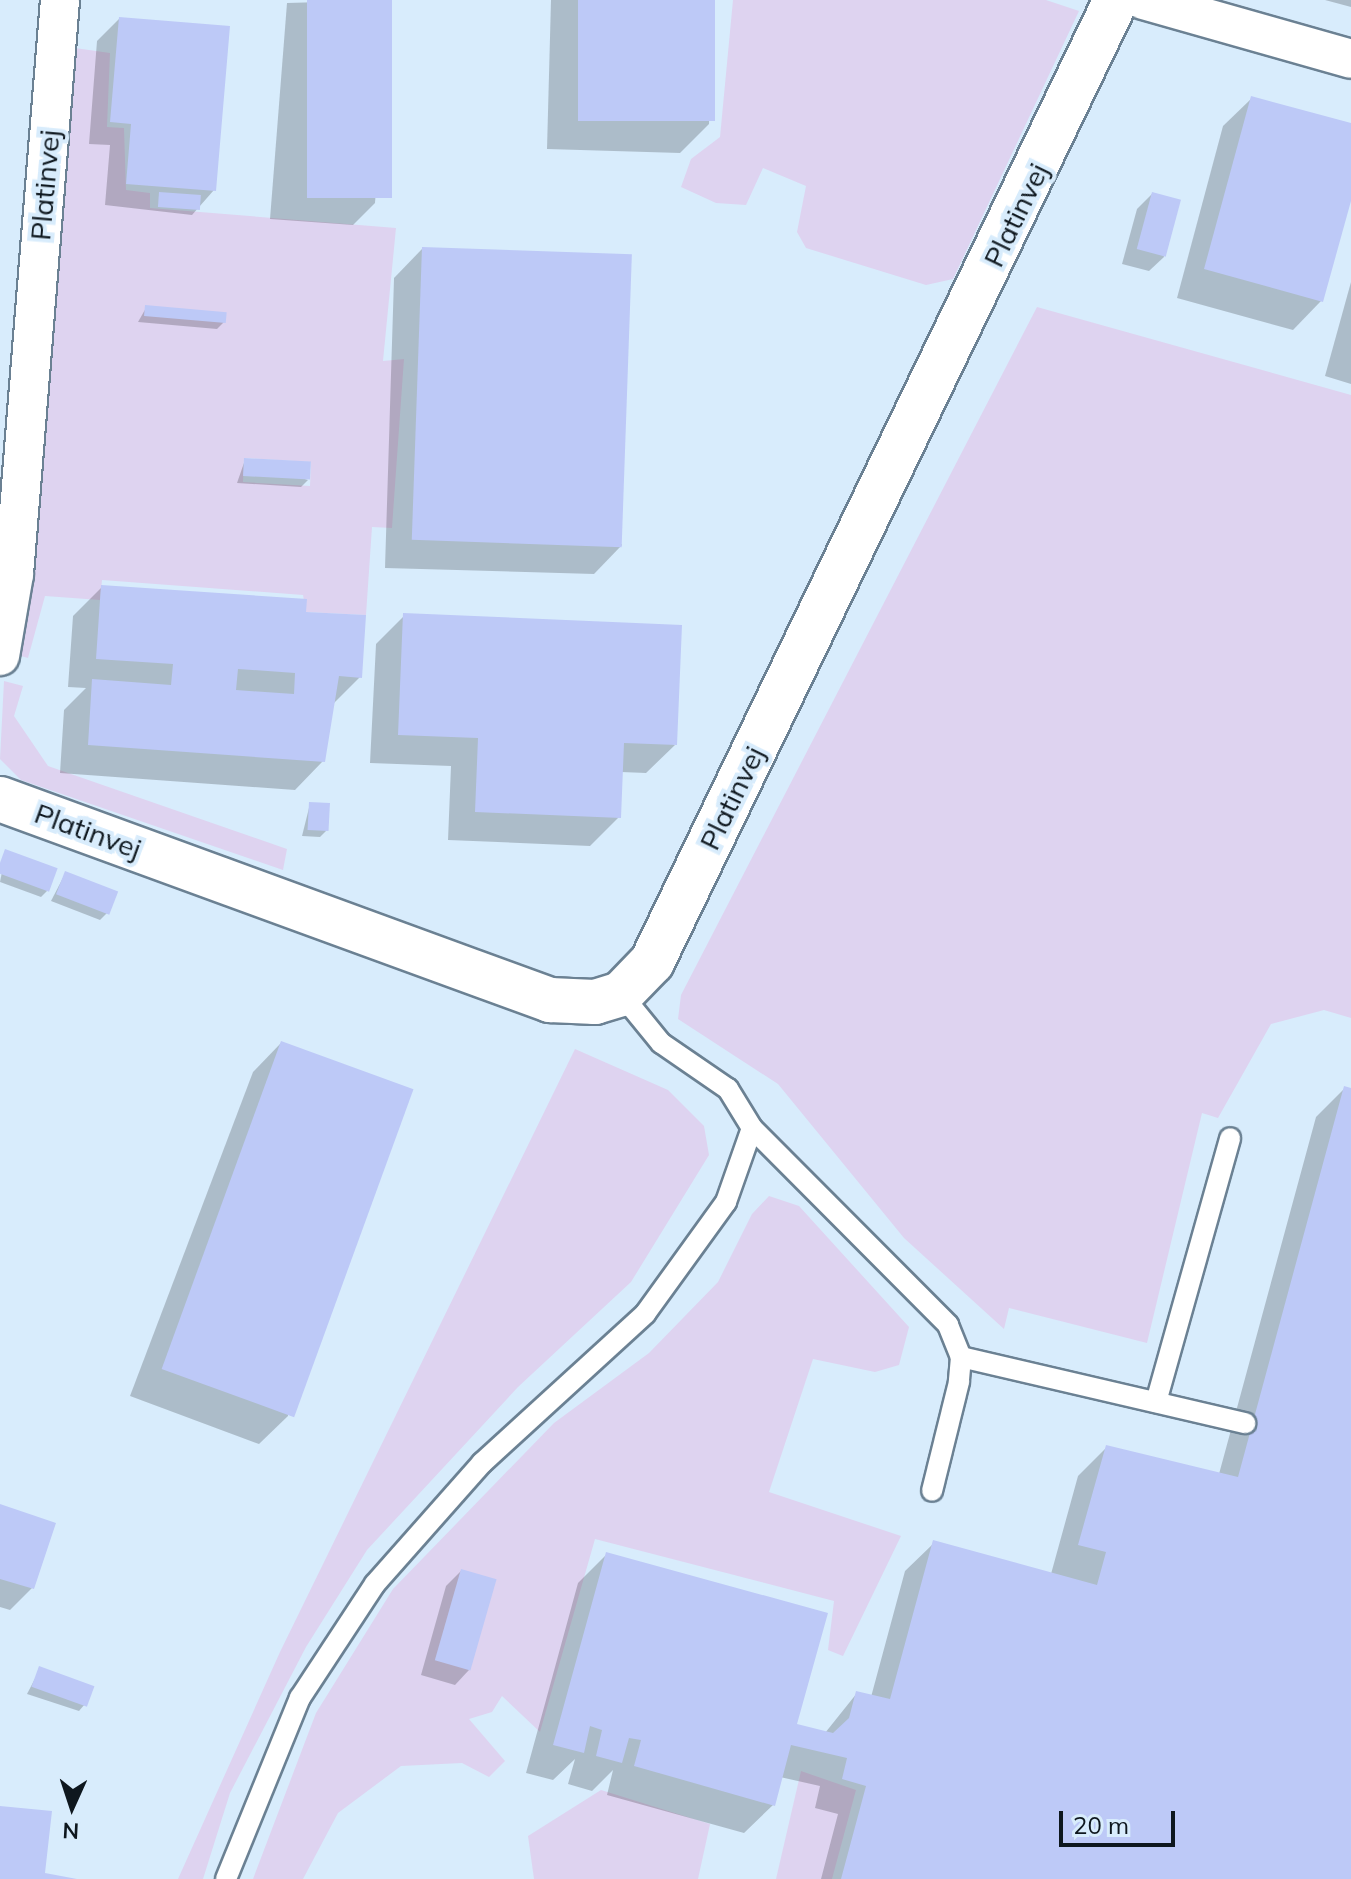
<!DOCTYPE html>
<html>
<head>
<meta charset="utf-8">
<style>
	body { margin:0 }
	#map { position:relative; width:1351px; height:1879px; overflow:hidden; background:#d8ecfc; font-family:Mulish,sans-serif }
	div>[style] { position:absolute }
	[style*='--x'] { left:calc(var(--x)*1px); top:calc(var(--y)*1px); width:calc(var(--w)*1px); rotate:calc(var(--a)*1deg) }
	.green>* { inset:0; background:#ded3f0 }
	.shadow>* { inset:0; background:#0003 }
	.building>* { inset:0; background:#bdc9f7; transform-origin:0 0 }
	.roads { filter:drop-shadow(2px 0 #6b8193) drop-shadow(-2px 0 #6b8193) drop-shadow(0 2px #6b8193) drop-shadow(0 -2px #6b8193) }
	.lane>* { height:20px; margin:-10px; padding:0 10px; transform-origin:10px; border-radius:10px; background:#fff }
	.street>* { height:38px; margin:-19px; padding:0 19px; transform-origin:19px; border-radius:19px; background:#fff }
	.secondary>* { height:44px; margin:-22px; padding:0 22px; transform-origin:22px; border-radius:22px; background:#fff }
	span { translate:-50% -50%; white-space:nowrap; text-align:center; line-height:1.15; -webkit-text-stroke:8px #d8ecfc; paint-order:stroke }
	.street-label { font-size:28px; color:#0e171e }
	.north { position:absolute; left:32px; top:1767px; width:80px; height:80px; -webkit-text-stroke:6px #d8ecfc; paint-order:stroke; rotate:183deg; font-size:22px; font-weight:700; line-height:32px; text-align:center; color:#0e171e }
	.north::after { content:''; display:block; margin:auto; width:28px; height:36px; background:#0e171e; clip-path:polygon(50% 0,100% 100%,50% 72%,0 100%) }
	.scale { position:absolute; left:1059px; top:1811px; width:116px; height:36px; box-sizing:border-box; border:4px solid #0e171e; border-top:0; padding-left:10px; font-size:24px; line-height:28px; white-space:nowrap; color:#0e171e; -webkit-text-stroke:6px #d8ecfc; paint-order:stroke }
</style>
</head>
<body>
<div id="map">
	<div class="green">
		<div style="clip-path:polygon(733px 0,1046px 0,1079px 11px,953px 279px,926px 285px,806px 248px,797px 232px,806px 186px,763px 168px,746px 205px,716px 203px,681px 187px,691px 159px,720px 137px)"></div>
		<div style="clip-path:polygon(evenodd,68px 47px,110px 53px,107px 127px,124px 128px,126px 190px,150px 193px,150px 208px,396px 228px,383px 361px,404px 359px,392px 528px,372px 527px,366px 615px,306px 612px,303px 595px,102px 580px,100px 600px,45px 596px,28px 658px,14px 654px,68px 47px,244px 458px,311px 462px,310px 486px,243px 482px,244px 458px)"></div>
		<div style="clip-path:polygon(1037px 307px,1351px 395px,1351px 1018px,1324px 1010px,1271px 1024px,1218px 1118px,1202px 1113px,1147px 1343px,1009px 1308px,1004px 1329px,904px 1238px,778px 1084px,678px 1019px,681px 995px)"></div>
		<div style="clip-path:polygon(4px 681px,23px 686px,14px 716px,48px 766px,287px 849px,283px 870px,21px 780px,0 759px)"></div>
		<div style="clip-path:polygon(575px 1049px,668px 1090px,704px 1126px,709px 1155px,631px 1282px,518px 1387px,367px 1550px,306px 1647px,230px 1793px,203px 1879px,178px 1879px,280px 1652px)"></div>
		<div style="clip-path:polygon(769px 1196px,799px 1206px,909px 1327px,899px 1365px,875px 1372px,813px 1359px,769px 1492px,901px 1536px,843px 1656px,828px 1650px,834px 1601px,595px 1539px,540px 1732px,502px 1696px,492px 1712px,469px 1719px,505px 1761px,489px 1777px,462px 1763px,401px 1766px,338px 1813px,303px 1879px,253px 1879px,316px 1713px,393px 1589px,554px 1423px,649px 1353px,718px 1282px,752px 1214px)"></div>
		<div style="clip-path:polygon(801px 1771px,856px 1790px,832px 1879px,776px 1879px)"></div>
		<div style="clip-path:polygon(601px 1790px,710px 1824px,698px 1879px,534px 1879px,528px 1836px)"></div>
	</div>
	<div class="shadow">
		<div style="clip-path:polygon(390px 0,375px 203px,353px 225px,270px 219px,287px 3px)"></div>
		<div style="clip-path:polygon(551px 0,713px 0,709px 124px,680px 153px,547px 149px)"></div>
		<div style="clip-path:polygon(1325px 0,1351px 0,1351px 7px)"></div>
		<div style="clip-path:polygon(119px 19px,214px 190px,192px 215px,105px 205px,110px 145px,89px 144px,97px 41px)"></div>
		<div style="clip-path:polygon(1252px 98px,1351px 125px,1351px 193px,1321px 301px,1293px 330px,1177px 298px,1223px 126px)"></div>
		<div style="clip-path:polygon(1152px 194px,1164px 257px,1149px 271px,1122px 264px,1137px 209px)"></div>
		<div style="clip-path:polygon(422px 249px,622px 545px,594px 574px,385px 568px,394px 278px)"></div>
		<div style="clip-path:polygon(1351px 282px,1351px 384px,1325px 376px)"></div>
		<div style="clip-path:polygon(146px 308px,224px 322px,217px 329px,138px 322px)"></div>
		<div style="clip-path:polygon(245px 460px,308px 480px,301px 487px,237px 483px)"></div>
		<div style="clip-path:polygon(102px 587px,304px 614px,360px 677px,333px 704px,323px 761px,295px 790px,60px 773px,64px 710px,86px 688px,68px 687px,73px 616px)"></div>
		<div style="clip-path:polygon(404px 616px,675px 745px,646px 773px,621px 772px,619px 817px,590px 846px,448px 840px,451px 766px,370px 763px,376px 644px)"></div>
		<div style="clip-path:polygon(310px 804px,327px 830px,320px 837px,302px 836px)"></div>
		<div style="clip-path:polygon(6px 851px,48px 890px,41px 897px,0 882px)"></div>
		<div style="clip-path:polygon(65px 874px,107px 913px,100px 920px,51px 901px)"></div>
		<div style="clip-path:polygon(281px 1043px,288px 1416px,259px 1444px,130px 1396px,253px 1072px)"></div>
		<div style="clip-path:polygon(1345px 1088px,1351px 1090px,1351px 1879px,821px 1879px,838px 1814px,815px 1808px,820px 1786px,780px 1777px,773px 1805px,744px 1833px,607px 1795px,613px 1770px,592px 1791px,568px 1784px,575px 1759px,553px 1780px,526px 1773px,578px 1583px,606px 1555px,795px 1726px,825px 1733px,857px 1693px,871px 1697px,905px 1571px,934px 1543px,1051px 1574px,1078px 1476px,1106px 1448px,1219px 1474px,1316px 1117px)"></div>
		<div style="clip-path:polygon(0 1506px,32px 1588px,10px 1610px,0 1607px)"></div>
		<div style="clip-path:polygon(461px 1571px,469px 1670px,455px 1685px,421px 1675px,446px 1586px)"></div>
		<div style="clip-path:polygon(40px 1669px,85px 1704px,79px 1711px,27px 1694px)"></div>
	</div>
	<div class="building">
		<div style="left:307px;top:0;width:85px;height:198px"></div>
		<div style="left:578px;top:0;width:137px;height:121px"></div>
		<div style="clip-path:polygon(119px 17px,230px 26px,216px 191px,126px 184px,131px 124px,110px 122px)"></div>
		<div style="clip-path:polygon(1251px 96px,1351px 123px,1351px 201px,1323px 302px,1204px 269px)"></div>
		<div style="left:159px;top:192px;width:42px;height:15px;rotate:4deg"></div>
		<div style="left:1152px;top:192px;width:30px;height:59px;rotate:15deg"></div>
		<div style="left:422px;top:247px;width:210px;height:293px;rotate:2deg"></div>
		<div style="left:145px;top:305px;width:82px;height:11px;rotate:5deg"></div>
		<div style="left:244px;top:458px;width:67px;height:18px;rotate:3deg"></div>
		<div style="clip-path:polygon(evenodd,101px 585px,307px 599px,306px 612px,366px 615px,362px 678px,339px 676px,325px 762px,88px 745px,92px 679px,171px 685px,173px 664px,96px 659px,101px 585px,238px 669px,295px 673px,294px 694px,236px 690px,238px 669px)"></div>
		<div style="clip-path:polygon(403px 613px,682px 625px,677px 745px,624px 743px,621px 818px,475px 812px,478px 738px,398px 735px)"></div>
		<div style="left:309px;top:802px;width:21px;height:28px;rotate:3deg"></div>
		<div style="left:5px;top:849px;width:56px;height:25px;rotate:20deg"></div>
		<div style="left:65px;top:871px;width:57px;height:25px;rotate:21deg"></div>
		<div style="left:281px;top:1041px;width:141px;height:349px;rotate:20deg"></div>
		<div style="clip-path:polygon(1344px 1086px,1351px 1088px,1351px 1879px,841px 1879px,866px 1786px,842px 1779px,847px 1758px,791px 1745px,775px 1806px,634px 1766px,641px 1740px,629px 1738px,622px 1763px,596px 1756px,602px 1730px,590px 1726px,584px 1753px,553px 1745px,606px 1552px,828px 1613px,797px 1724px,833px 1733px,849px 1718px,856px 1691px,890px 1699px,933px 1540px,1097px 1585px,1106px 1552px,1078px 1545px,1106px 1445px,1238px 1477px)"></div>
		<div style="clip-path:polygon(0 1504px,56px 1523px,34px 1589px,0 1579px)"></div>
		<div style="left:461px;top:1569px;width:37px;height:95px;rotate:16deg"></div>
		<div style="left:39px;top:1666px;width:59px;height:22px;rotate:20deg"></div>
		<div style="clip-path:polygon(0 1806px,52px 1811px,45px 1873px,77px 1879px,0 1879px)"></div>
	</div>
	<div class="roads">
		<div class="lane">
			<div style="--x:752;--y:1128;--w:278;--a:45.1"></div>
			<div style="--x:948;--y:1325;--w:35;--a:68"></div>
			<div style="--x:961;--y:1357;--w:25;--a:95"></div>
			<div style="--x:959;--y:1382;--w:112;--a:103.9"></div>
			<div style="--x:961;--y:1357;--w:292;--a:13.1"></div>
			<div style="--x:1156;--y:1402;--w:274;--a:-74.3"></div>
			<div style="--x:226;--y:1879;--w:196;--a:-67.8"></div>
			<div style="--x:300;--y:1698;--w:136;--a:-56.7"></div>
			<div style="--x:375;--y:1584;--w:162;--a:-48.5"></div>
			<div style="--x:482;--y:1463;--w:221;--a:-42.4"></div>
			<div style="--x:645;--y:1314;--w:138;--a:-54.1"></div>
			<div style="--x:726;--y:1202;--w:78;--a:-70.6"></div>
			<div style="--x:752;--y:1128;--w:46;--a:-121.6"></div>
			<div style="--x:728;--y:1089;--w:81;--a:-145.5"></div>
			<div style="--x:661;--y:1043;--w:63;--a:-129.2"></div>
		</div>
		<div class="street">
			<div style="--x:1143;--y:0;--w:216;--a:15.8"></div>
			<div style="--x:0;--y:656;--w:83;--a:-80.3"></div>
			<div style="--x:14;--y:574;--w:576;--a:-85.42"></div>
		</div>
		<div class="secondary">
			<div style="--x:0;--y:799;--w:586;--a:20.08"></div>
			<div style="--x:550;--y:1000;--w:45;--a:2.5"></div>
			<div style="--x:595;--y:1002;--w:27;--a:-17"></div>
			<div style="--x:621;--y:994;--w:45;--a:-45.9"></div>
			<div style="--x:652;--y:962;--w:1068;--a:-64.25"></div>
		</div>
	</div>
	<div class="street-label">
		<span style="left:45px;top:185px;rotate:-85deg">Platinvej</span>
		<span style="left:1016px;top:215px;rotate:-64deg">Platinvej</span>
		<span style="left:732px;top:798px;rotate:-64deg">Platinvej</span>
		<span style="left:88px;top:831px;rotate:20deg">Platinvej</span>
	</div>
	<div class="north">N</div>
	<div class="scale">20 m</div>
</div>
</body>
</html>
